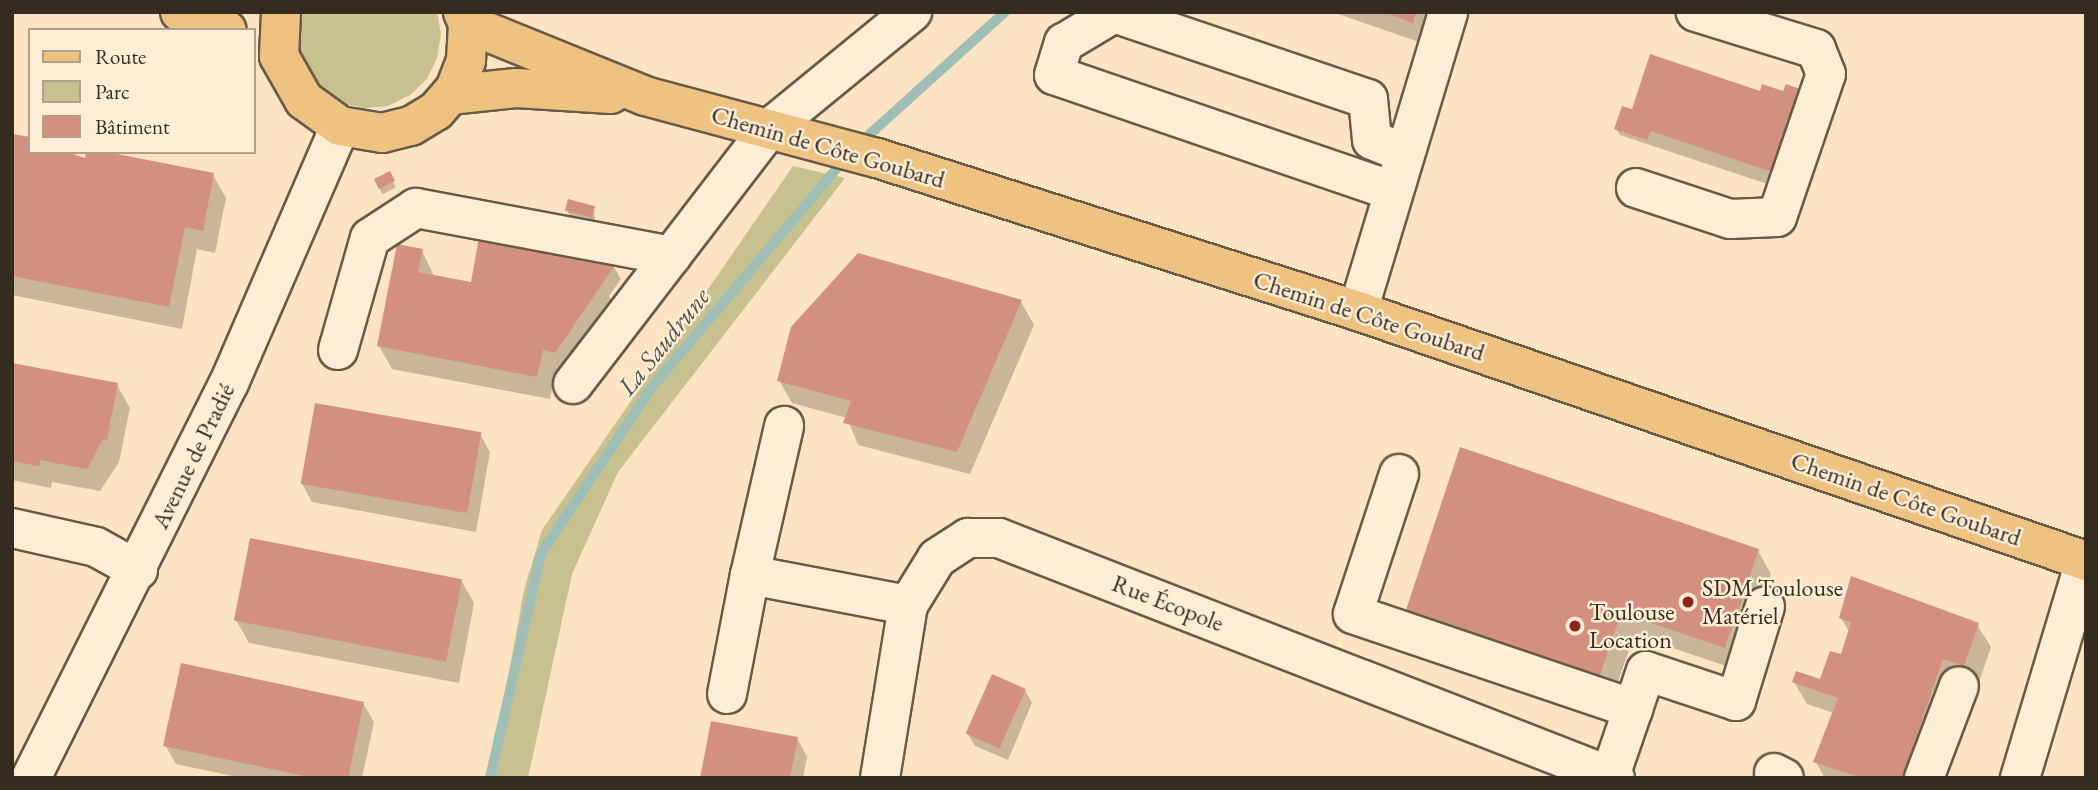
<!DOCTYPE html>
<html>
<head>
<meta charset="utf-8">
<style>
	body { margin:0 }
	#map { position:relative; width:2098px; height:790px; overflow:hidden; background:#fce3c1; font-family:"EB Garamond",serif }
	div>[style] { position:absolute }
	[style*='--x'] { left:calc(var(--x)*1px); top:calc(var(--y)*1px); width:calc(var(--w)*1px); rotate:calc(var(--a)*1deg) }
	.green>* { inset:0; background:#c6c18e }
	.shadow>* { inset:0; background:#0003; transform-origin:0 0 }
	.stream>* { height:10px; margin:-5px; padding:0 5px; transform-origin:5px; border-radius:5px; background:#9fbeb6 }
	.building>* { inset:0; background:#d4907f; transform-origin:0 0 }
	.roads { filter:drop-shadow(2px 0 #675a48) drop-shadow(-2px 0 #675a48) drop-shadow(0 2px #675a48) drop-shadow(0 -2px #675a48) }
	.minor>* { height:38px; margin:-19px; padding:0 19px; transform-origin:19px; border-radius:19px; background:#fdedd7 }
	.major>* { height:38px; margin:-19px; padding:0 19px; transform-origin:19px; border-radius:19px; background:#eec280 }
	.dots>* { width:19px; height:19px; translate:-50% -50%; box-sizing:border-box; border:4px solid #fdedd7; border-radius:50% }
	span { translate:-50% -50%; white-space:nowrap; text-align:center; line-height:1.15; -webkit-text-stroke:5px #fdedd7; paint-order:stroke }
	.street-label { font-size:24px; color:#352c20 }
	.poi-label { font-size:24px; color:#352c20 }
	.left { translate:0 -50%; text-align:left }
	.water-label { font-size:26px; color:#505046; font-style:italic }
	.frame { position:absolute; inset:0; border:14px solid #352c20; pointer-events:none }
	.legend { position:absolute; left:28px; top:28px; width:228px; height:126px; box-sizing:border-box; background:#fdedd7; border:2px solid #ada08e; margin:0; padding:9px 12px; list-style:none; font-size:21px; color:#352c20 }
	.legend li { display:flex; align-items:center; gap:14px; height:35px }
	.legend b { width:35px; border:2px solid #ada08e }
</style>
</head>
<body>
<div id="map">
	<div class="green">
		<div style="clip-path:polygon(301px 12px,437px 12px,441px 34px,437px 58px,427px 79px,410px 95px,388px 106px,365px 108px,341px 103px,321px 91px,297px 50px)"></div>
		<div style="clip-path:polygon(793px 166px,845px 178px,618px 472px,572px 574px,528px 778px,490px 778px,524px 590px,542px 530px)"></div>
	</div>
	<div class="shadow">
		<div style="clip-path:polygon(1332px 12px,1436px 12px,1425px 44px)"></div>
		<div style="clip-path:polygon(1761px 94px,1787px 94px,1782px 189px,1620px 135px,1616px 129px,1633px 112px)"></div>
		<div style="clip-path:polygon(12px 135px,30px 152px,70px 152px,73px 158px,213px 175px,226px 198px,215px 253px,197px 249px,182px 329px,12px 295px)"></div>
		<div style="left:389px;top:174px;width:15px;height:15px;rotate:62deg"></div>
		<div style="clip-path:polygon(594px 207px,595px 222px,571px 217px,567px 211px)"></div>
		<div style="clip-path:polygon(521px 248px,614px 267px,621px 279px,609px 296px,615px 306px,568px 375px,555px 372px,550px 399px,392px 369px,379px 346px,422px 251px,434px 276px,473px 284px)"></div>
		<div style="clip-path:polygon(1021px 302px,1034px 325px,970px 474px,858px 445px,847px 418px,792px 403px,779px 380px)"></div>
		<div style="clip-path:polygon(12px 365px,117px 385px,130px 408px,119px 462px,100px 491px,52px 482px,51px 488px,12px 480px)"></div>
		<div style="clip-path:polygon(480px 434px,490px 452px,476px 532px,312px 502px,302px 484px)"></div>
		<div style="clip-path:polygon(1758px 551px,1771px 574px,1738px 670px,1634px 635px,1612px 699px,1421px 633px,1407px 610px)"></div>
		<div style="clip-path:polygon(461px 580px,474px 603px,459px 683px,249px 643px,236px 620px)"></div>
		<div style="clip-path:polygon(1841px 618px,1977px 625px,1991px 647px,1977px 688px,1922px 778px,1825px 778px,1815px 761px,1834px 713px,1807px 704px,1794px 682px,1821px 682px,1842px 656px,1850px 633px)"></div>
		<div style="clip-path:polygon(1025px 690px,1032px 703px,1008px 760px,975px 746px,968px 734px)"></div>
		<div style="clip-path:polygon(363px 703px,374px 722px,362px 778px,242px 778px,176px 764px,165px 745px)"></div>
		<div style="clip-path:polygon(797px 738px,807px 757px,803px 778px,702px 778px)"></div>
	</div>
	<div class="stream">
		<div style="--x:860;--y:143;--w:195;--a:-42.1"></div>
		<div style="--x:490;--y:778;--w:230;--a:-77.2"></div>
		<div style="--x:541;--y:554;--w:201;--a:-56.4"></div>
		<div style="--x:652;--y:387;--w:299;--a:-49.8"></div>
	</div>
	<div class="building">
		<div style="clip-path:polygon(1384px 12px,1416px 12px,1413px 23px)"></div>
		<div style="clip-path:polygon(1650px 54px,1760px 91px,1762px 84px,1783px 91px,1786px 84px,1809px 92px,1772px 172px,1651px 131px,1647px 140px,1614px 129px,1622px 106px,1632px 109px)"></div>
		<div style="clip-path:polygon(12px 134px,30px 137px,30px 152px,66px 152px,85px 158px,86px 152px,107px 152px,214px 173px,203px 231px,185px 227px,169px 307px,12px 276px)"></div>
		<div style="left:390px;top:171px;width:11px;height:18px;rotate:63deg"></div>
		<div style="left:568px;top:199px;width:28px;height:12px;rotate:15deg"></div>
		<div style="clip-path:polygon(479px 237px,615px 265px,555px 353px,543px 350px,537px 377px,377px 346px,397px 244px,423px 249px,418px 272px,471px 282px)"></div>
		<div style="clip-path:polygon(858px 253px,1022px 300px,957px 452px,843px 423px,851px 401px,777px 381px,791px 327px)"></div>
		<div style="clip-path:polygon(12px 363px,118px 383px,107px 440px,103px 439px,87px 469px,40px 460px,39px 466px,12px 461px)"></div>
		<div style="left:315px;top:403px;width:169px;height:82px;rotate:10deg"></div>
		<div style="clip-path:polygon(1460px 447px,1759px 549px,1725px 648px,1621px 613px,1599px 678px,1406px 610px)"></div>
		<div style="left:250px;top:538px;width:216px;height:84px;rotate:11deg"></div>
		<div style="clip-path:polygon(1851px 576px,1979px 623px,1964px 666px,1943px 659px,1902px 778px,1862px 778px,1813px 762px,1838px 698px,1792px 682px,1796px 671px,1820px 679px,1830px 651px,1841px 654px,1851px 622px,1839px 618px)"></div>
		<div style="clip-path:polygon(181px 663px,364px 702px,348px 778px,314px 778px,163px 746px)"></div>
		<div style="left:992px;top:674px;width:37px;height:65px;rotate:24deg"></div>
		<div style="clip-path:polygon(711px 721px,798px 737px,790px 778px,700px 778px)"></div>
	</div>
	<div class="roads">
		<div class="minor">
			<div style="--x:1636;--y:188;--w:99;--a:18.3"></div>
			<div style="--x:1730;--y:219;--w:47;--a:-2.4"></div>
			<div style="--x:1777;--y:217;--w:151;--a:-71.1"></div>
			<div style="--x:1826;--y:74;--w:27;--a:-112"></div>
			<div style="--x:1816;--y:49;--w:126;--a:-162.9"></div>
			<div style="--x:1390;--y:190;--w:355;--a:-161.1"></div>
			<div style="--x:1054;--y:75;--w:34;--a:-73"></div>
			<div style="--x:1064;--y:43;--w:58;--a:-31"></div>
			<div style="--x:1114;--y:13;--w:268;--a:18.7"></div>
			<div style="--x:1368;--y:99;--w:41;--a:84.4"></div>
			<div style="--x:1372;--y:140;--w:35;--a:22"></div>
			<div style="--x:1358;--y:311;--w:312;--a:-73.2"></div>
			<div style="--x:338;--y:350;--w:116;--a:-74.1"></div>
			<div style="--x:370;--y:238;--w:55;--a:-33.1"></div>
			<div style="--x:416;--y:208;--w:260;--a:10.6"></div>
			<div style="--x:573;--y:384;--w:322;--a:-52.5"></div>
			<div style="--x:769;--y:129;--w:185;--a:-39.3"></div>
			<div style="--x:1399;--y:474;--w:147;--a:108.2"></div>
			<div style="--x:1353;--y:614;--w:296;--a:18.7"></div>
			<div style="--x:12;--y:528;--w:86;--a:12.7"></div>
			<div style="--x:96;--y:547;--w:48;--a:28.7"></div>
			<div style="--x:750;--y:575;--w:153;--a:-77.1"></div>
			<div style="--x:727;--y:694;--w:121;--a:-79.1"></div>
			<div style="--x:750;--y:575;--w:161;--a:10.8"></div>
			<div style="--x:1774;--y:773;--w:11;--a:27"></div>
			<div style="--x:1610;--y:776;--w:111;--a:-71.1"></div>
			<div style="--x:1646;--y:671;--w:95;--a:18.4"></div>
			<div style="--x:1736;--y:701;--w:99;--a:-73"></div>
			<div style="--x:31;--y:778;--w:442;--a:-63.4"></div>
			<div style="--x:229;--y:383;--w:280;--a:-66.6"></div>
			<div style="--x:880;--y:778;--w:175;--a:-80.8"></div>
			<div style="--x:908;--y:605;--w:55;--a:-58.3"></div>
			<div style="--x:937;--y:558;--w:37;--a:-33"></div>
			<div style="--x:968;--y:538;--w:31;--a:0"></div>
			<div style="--x:999;--y:538;--w:661;--a:21.29"></div>
			<div style="--x:1924;--y:778;--w:98;--a:-69.2"></div>
			<div style="--x:2020;--y:778;--w:227;--a:-73.3"></div>
		</div>
		<div class="major">
			<div style="--x:180;--y:12;--w:50;--a:21"></div>
			<div style="--x:281;--y:12;--w:44;--a:92.6"></div>
			<div style="--x:279;--y:56;--w:51;--a:60.4"></div>
			<div style="--x:304;--y:100;--w:44;--a:35.8"></div>
			<div style="--x:340;--y:126;--w:43;--a:9.5"></div>
			<div style="--x:382;--y:133;--w:30;--a:-14"></div>
			<div style="--x:411;--y:126;--w:29;--a:-31"></div>
			<div style="--x:436;--y:111;--w:29;--a:-49"></div>
			<div style="--x:455;--y:89;--w:30;--a:-69"></div>
			<div style="--x:466;--y:61;--w:37;--a:-87"></div>
			<div style="--x:468;--y:24;--w:13;--a:-113"></div>
			<div style="--x:468;--y:24;--w:191;--a:22.1"></div>
			<div style="--x:645;--y:96;--w:240;--a:15"></div>
			<div style="--x:877;--y:158;--w:505;--a:17.65"></div>
			<div style="--x:1358;--y:311;--w:770;--a:18.95"></div>
			<div style="--x:450;--y:95;--w:66;--a:-6.1"></div>
			<div style="--x:516;--y:88;--w:95;--a:3.6"></div>
		</div>
	</div>
	<div class="dots">
		<div style="left:1688px;top:602px;background:#8f2418"></div>
		<div style="left:1575px;top:626px;background:#8f2418"></div>
	</div>
	<div class="street-label">
		<span style="left:828px;top:147px;rotate:16deg">Chemin de Côte Goubard</span>
		<span style="left:1369px;top:316px;rotate:18deg">Chemin de Côte Goubard</span>
		<span style="left:193px;top:456px;rotate:-64deg">Avenue de Pradié</span>
		<span style="left:1906px;top:499px;rotate:19deg">Chemin de Côte Goubard</span>
		<span style="left:1168px;top:603px;rotate:21deg">Rue Écopole</span>
	</div>
	<div class="poi-label">
		<span class="left" style="left:1702px;top:602px">SDM Toulouse<br>Matériel</span>
		<span class="left" style="left:1589px;top:626px">Toulouse<br>Location</span>
	</div>
	<div class="water-label">
		<span style="left:664px;top:342px;rotate:-51deg">La Saudrune</span>
	</div>
	<div class="frame"></div>
	<ul class="legend">
	<li><b style="height:9px;background:#eec280"></b>Route</li>
	<li><b style="height:19px;background:#c6c18e"></b>Parc</li>
	<li><b style="height:19px;background:#d4907f"></b>Bâtiment</li>
	</ul>
</div>
</body>
</html>
